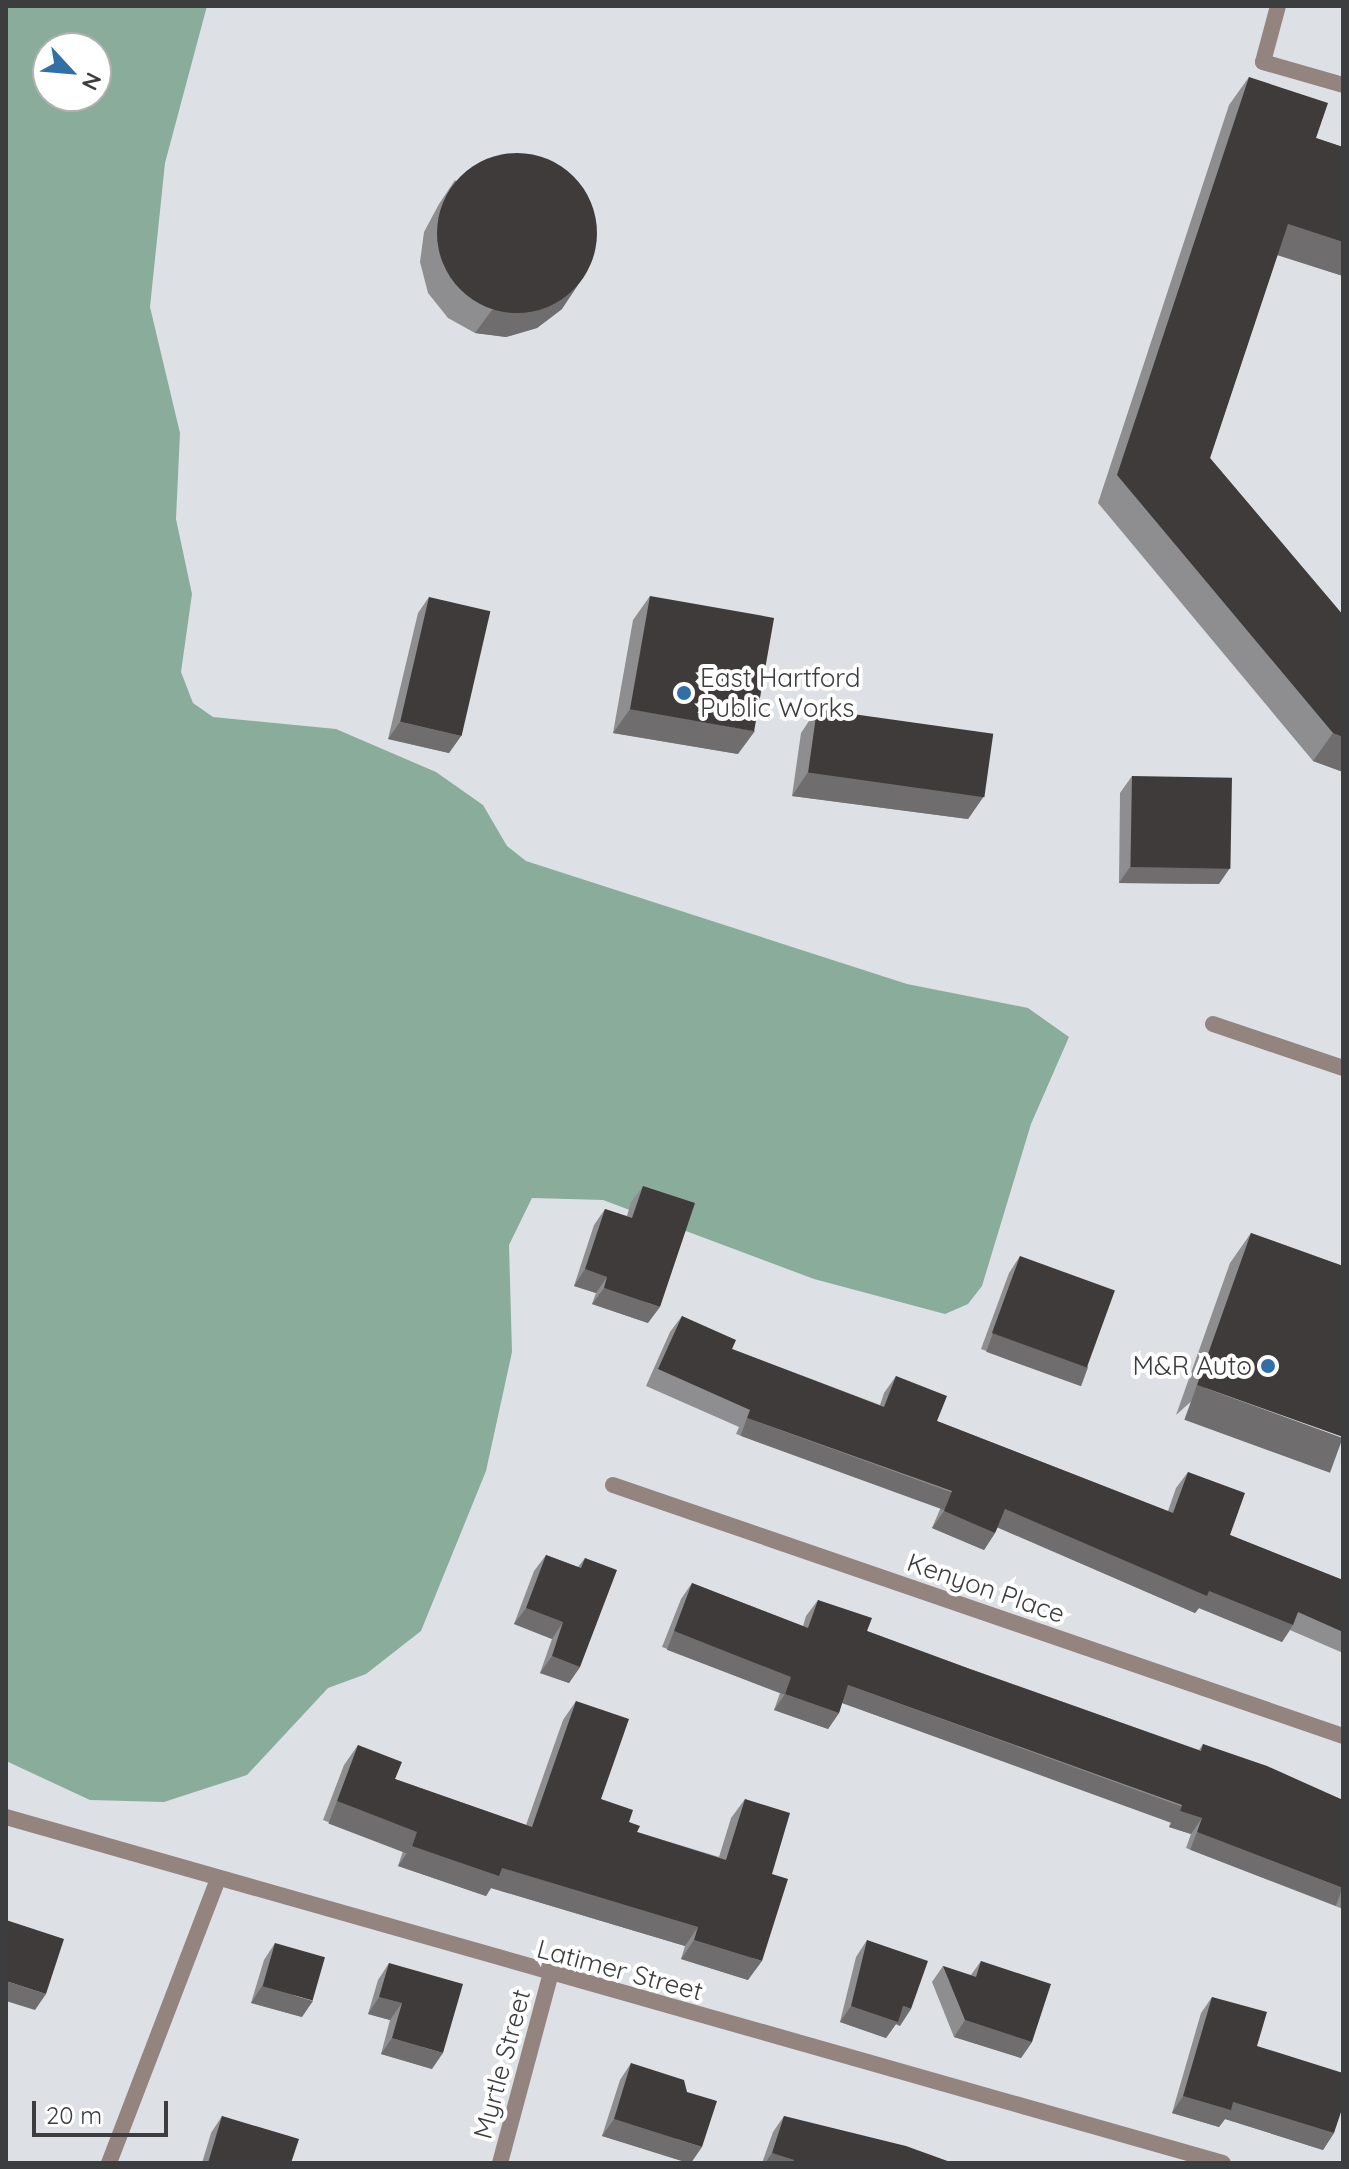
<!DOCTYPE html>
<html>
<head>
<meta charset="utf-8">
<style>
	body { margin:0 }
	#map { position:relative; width:1349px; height:2169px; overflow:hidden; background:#dde1e5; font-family:Quicksand,sans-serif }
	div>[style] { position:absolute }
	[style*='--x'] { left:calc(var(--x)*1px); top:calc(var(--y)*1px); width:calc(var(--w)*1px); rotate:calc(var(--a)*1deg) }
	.forest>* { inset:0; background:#8aad9b }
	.street>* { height:16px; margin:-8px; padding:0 8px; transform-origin:8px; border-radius:8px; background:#948480 }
	.wall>* { inset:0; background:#8e8e90 }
	.shaded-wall>* { inset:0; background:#6f6d6e; transform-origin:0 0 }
	.building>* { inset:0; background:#403b3b; transform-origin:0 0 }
	.round { border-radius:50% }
	.dots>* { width:22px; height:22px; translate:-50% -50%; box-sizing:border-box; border:4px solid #fff; border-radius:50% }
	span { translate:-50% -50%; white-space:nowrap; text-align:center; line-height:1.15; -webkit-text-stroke:8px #fff; paint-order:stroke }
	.poi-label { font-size:26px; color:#3c3d3f }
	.left { translate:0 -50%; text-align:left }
	.right { translate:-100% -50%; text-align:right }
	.street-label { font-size:26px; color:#3c3d3f }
	.frame { position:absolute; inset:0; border:8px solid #3c3d3f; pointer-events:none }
	.north { position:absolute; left:32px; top:32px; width:80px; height:80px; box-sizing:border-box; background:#fff; border:2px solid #b1b1b2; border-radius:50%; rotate:116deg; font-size:22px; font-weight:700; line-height:32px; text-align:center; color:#3c3d3f }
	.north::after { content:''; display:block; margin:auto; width:28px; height:36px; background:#3170a7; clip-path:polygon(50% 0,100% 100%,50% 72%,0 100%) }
	.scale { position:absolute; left:32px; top:2101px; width:136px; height:36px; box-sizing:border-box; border:4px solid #3c3d3f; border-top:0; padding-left:10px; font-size:24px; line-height:28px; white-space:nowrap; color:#3c3d3f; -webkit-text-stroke:6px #fff; paint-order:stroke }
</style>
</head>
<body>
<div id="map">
	<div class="forest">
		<div style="clip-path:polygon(evenodd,6px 6px,207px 6px,165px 163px,150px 307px,180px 433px,176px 519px,192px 594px,181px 672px,193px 703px,213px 717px,336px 729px,436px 772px,483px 805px,507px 846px,526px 861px,907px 984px,1028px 1008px,1069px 1037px,1031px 1124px,982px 1286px,968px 1304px,945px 1314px,814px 1279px,603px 1200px,532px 1198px,509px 1245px,512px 1352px,486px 1471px,421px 1631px,366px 1674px,328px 1688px,247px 1775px,164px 1802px,90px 1800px,6px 1761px,6px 6px,48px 48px,96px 48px,96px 96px,48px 96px,48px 48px)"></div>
	</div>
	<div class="street">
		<div style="--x:1278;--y:6;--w:58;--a:105"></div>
		<div style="--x:1263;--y:62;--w:83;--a:16"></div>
		<div style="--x:1213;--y:1024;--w:137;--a:18.7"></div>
		<div style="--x:613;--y:1485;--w:772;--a:18.97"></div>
		<div style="--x:6;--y:1817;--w:1265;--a:15.87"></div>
		<div style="--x:109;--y:2163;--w:304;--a:-69"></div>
		<div style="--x:500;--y:2163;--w:193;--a:-75"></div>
	</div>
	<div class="wall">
		<div style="clip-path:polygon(1249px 77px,1316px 138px,1343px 147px,1343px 276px,1277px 255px,1210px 458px,1343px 615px,1343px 772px,1313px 761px,1098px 503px,1229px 105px)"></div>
		<div style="clip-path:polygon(455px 180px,562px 309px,537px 328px,506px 337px,475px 333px,448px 318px,428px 293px,420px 262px,424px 232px,439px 204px)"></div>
		<div style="clip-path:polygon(650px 596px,738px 754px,613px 733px,633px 620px)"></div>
		<div style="clip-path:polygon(429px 597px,461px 736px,449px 753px,388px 739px,418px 613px)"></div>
		<div style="clip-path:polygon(817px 709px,984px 796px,968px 819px,792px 796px,801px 733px)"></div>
		<div style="clip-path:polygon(1132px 776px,1219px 884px,1119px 883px,1120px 793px)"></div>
		<div style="clip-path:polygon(643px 1186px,648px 1323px,592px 1304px,596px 1293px,574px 1286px,594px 1225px,605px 1209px,627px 1216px,631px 1202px)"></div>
		<div style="clip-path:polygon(1251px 1233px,1343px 1266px,1176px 1415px,1230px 1263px)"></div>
		<div style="clip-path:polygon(1020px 1256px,1088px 1367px,1077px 1384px,981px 1349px,1009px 1273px)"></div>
		<div style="clip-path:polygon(682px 1316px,732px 1349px,880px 1405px,884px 1393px,896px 1376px,937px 1421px,1168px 1511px,1176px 1488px,1188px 1472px,1230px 1535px,1343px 1580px,1343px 1653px,1290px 1630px,1282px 1642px,1199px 1608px,1195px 1613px,998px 1527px,995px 1533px,984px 1550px,932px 1528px,941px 1507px,736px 1434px,739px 1427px,646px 1386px,670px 1332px)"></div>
		<div style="clip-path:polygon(546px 1555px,578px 1567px,585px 1558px,580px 1667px,569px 1683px,540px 1673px,552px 1639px,514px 1624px,534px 1571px)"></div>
		<div style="clip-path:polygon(692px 1583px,803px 1626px,806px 1616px,818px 1600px,867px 1631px,970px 1669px,1199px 1750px,1203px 1744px,1343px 1811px,1343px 1909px,1186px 1848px,1191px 1834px,1169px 1827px,1171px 1821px,842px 1703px,839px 1713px,828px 1729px,774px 1710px,780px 1693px,662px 1647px,681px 1599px)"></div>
		<div style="clip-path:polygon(576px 1701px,601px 1799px,629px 1822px,637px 1832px,719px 1857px,731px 1818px,745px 1799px,772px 1874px,748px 1980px,681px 1959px,685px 1946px,491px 1888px,486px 1896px,398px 1866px,403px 1851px,323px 1820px,344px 1765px,358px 1745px,395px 1779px,526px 1825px,563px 1720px)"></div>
		<div style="clip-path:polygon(867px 1940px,900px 2026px,896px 2024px,886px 2038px,840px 2022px,856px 1957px)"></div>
		<div style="clip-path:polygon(275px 1943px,302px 2017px,251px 2003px,264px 1960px)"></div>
		<div style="clip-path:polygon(981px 1961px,1032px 2042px,1021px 2058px,954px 2037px,932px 1982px,943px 1966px,971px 1975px)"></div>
		<div style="clip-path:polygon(389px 1963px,432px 2069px,381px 2054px,390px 2020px,368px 2014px,378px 1980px)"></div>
		<div style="clip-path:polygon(1212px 1997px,1334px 2133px,1323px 2150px,1225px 2119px,1219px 2127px,1172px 2113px,1201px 2013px)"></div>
		<div style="clip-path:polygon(631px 2063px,691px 2163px,602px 2136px,620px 2080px)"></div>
		<div style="clip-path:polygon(222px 2116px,291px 2163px,202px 2163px,211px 2133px)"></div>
		<div style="clip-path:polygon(784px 2116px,953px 2163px,762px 2163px,773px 2132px)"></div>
	</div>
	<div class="shaded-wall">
		<div style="clip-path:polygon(1288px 224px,1343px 242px,1343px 276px,1268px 252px)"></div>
		<div style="clip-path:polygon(578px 285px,562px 309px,537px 328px,506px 337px,475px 333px,492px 310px)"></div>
		<div style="clip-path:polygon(630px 709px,755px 731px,738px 754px,613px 733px)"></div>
		<div style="clip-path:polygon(400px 722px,461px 736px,449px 753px,388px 739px)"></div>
		<div style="clip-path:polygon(1333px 733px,1343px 737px,1343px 772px,1313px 761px)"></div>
		<div style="clip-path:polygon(808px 772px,984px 796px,968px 819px,792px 796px)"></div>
		<div style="clip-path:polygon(1130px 867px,1230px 868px,1219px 884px,1119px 883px)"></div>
		<div style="clip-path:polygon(585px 1269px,607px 1277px,596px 1293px,574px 1286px)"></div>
		<div style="clip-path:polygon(604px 1288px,660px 1307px,648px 1323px,592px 1304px)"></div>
		<div style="left:993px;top:1333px;width:101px;height:20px;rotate:20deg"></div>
		<div style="left:1197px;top:1385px;width:155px;height:37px;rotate:20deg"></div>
		<div style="left:747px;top:1418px;width:218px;height:19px;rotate:20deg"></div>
		<div style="clip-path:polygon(1005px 1509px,1209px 1591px,1293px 1625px,1282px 1642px,1199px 1608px,1195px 1613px,994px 1526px)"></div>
		<div style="clip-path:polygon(944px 1511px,995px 1533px,984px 1550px,932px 1528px)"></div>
		<div style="clip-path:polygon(526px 1608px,563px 1622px,552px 1639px,514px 1624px)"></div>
		<div style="left:674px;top:1631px;width:126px;height:20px;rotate:21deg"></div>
		<div style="clip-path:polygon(552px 1656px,580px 1667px,569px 1683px,540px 1673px)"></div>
		<div style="left:848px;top:1685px;width:355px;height:19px;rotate:20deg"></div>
		<div style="clip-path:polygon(785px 1694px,839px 1713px,828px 1729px,774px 1710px)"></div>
		<div style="left:337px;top:1801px;width:86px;height:24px;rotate:21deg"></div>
		<div style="clip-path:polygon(1180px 1811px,1202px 1818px,1191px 1834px,1169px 1827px)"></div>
		<div style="left:1197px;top:1832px;width:156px;height:19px;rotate:21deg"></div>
		<div style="clip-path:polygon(412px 1846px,502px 1868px,698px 1927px,685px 1946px,491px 1888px,486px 1896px,398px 1866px)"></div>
		<div style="clip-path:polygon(694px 1940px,762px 1961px,748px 1980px,681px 1959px)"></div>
		<div style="clip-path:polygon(6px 1981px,46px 1994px,35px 2010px,6px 2001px)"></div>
		<div style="clip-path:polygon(262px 1986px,313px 2001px,302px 2017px,251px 2003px)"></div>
		<div style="clip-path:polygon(379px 1997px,402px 2003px,390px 2020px,368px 2014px)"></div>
		<div style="clip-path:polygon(851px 2006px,903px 2006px,911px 2009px,900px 2026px,896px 2024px,886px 2038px,840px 2022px)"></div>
		<div style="clip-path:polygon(965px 2020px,1032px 2042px,1021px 2058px,954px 2037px)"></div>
		<div style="clip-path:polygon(392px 2038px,443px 2053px,432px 2069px,381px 2054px)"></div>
		<div style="clip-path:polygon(1183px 2096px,1233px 2102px,1334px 2133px,1323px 2150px,1225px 2119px,1219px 2127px,1172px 2113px)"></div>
		<div style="clip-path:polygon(614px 2119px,702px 2147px,691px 2163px,688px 2163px,602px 2136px)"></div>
		<div style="clip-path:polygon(772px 2153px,794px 2160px,791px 2163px,765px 2163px)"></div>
	</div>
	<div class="building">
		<div style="clip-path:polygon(1249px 77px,1328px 103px,1316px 138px,1343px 147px,1343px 242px,1288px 224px,1210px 458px,1343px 615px,1343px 737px,1333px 733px,1117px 475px)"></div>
		<div class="round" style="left:437px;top:153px;width:160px;height:160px"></div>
		<div style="left:650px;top:596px;width:126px;height:115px;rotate:10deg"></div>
		<div style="left:429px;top:597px;width:63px;height:128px;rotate:13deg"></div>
		<div style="left:817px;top:709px;width:178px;height:64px;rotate:8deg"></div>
		<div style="left:1132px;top:776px;width:100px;height:91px;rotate:1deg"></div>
		<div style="clip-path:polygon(643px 1186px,695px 1203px,660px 1307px,604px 1288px,607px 1277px,585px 1269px,605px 1209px,632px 1218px)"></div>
		<div style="clip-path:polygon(1251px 1233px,1343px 1266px,1343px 1437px,1197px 1385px)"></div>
		<div style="left:1020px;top:1256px;width:101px;height:82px;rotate:20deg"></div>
		<div style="clip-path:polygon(682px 1316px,736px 1340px,732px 1349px,884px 1407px,896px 1376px,947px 1396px,937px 1421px,1173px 1513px,1188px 1472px,1245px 1493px,1230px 1535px,1343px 1580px,1343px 1632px,1298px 1612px,1293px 1625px,1209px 1591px,1207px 1596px,1005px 1509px,995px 1533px,944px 1511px,952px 1491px,747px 1418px,750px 1410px,658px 1369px)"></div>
		<div style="clip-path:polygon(546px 1555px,581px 1568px,585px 1558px,617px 1570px,580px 1667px,552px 1656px,563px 1622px,526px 1608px)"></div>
		<div style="clip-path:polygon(692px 1583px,808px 1628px,818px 1600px,872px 1618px,867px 1631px,970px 1669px,1201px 1751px,1203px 1744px,1267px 1766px,1343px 1800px,1341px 1810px,1343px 1811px,1343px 1888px,1197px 1832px,1202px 1818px,1180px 1811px,1182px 1805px,848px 1685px,839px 1713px,785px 1694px,791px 1677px,674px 1631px)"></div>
		<div style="clip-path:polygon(576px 1701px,629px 1719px,601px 1799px,633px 1810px,629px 1822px,640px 1826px,637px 1832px,726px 1860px,745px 1799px,790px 1813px,772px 1874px,788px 1879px,762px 1961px,694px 1940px,698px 1927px,502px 1868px,499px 1876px,412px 1846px,417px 1832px,337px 1801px,358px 1745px,402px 1762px,395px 1779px,532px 1827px)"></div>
		<div style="clip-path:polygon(6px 1920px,64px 1939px,46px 1994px,6px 1981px)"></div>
		<div style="clip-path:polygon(867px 1940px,928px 1961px,911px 2009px,903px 2006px,898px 2022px,851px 2006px)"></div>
		<div style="left:275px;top:1943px;width:52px;height:45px;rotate:16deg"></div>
		<div style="clip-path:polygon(981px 1961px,1051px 1984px,1032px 2042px,965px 2020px,943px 1966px,976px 1977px)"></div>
		<div style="clip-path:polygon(389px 1963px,463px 1984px,443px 2053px,392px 2038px,402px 2003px,379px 1997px)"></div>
		<div style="clip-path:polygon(1212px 1997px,1267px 2012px,1257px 2046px,1343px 2073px,1343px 2106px,1334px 2133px,1233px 2102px,1231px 2110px,1183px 2096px)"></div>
		<div style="clip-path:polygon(631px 2063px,684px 2080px,687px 2092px,717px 2101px,702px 2147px,614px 2119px)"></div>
		<div style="clip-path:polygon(222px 2116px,299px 2139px,291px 2163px,208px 2163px)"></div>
		<div style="clip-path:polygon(784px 2116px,906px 2146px,953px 2163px,792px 2163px,794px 2160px,772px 2153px)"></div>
	</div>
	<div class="dots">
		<div style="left:684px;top:693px;background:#3170a7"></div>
		<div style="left:1268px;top:1366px;background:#3170a7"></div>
	</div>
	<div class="poi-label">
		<span class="left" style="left:700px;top:693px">East Hartford<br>Public Works</span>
		<span class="right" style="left:1252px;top:1366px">M&amp;R Auto</span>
	</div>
	<div class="street-label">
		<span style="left:986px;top:1588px;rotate:19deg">Kenyon Place</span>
		<span style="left:620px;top:1970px;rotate:15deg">Latimer Street</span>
		<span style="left:502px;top:2064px;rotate:-75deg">Myrtle Street</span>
	</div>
	<div class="frame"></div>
	<div class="north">N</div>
	<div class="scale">20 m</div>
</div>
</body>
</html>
